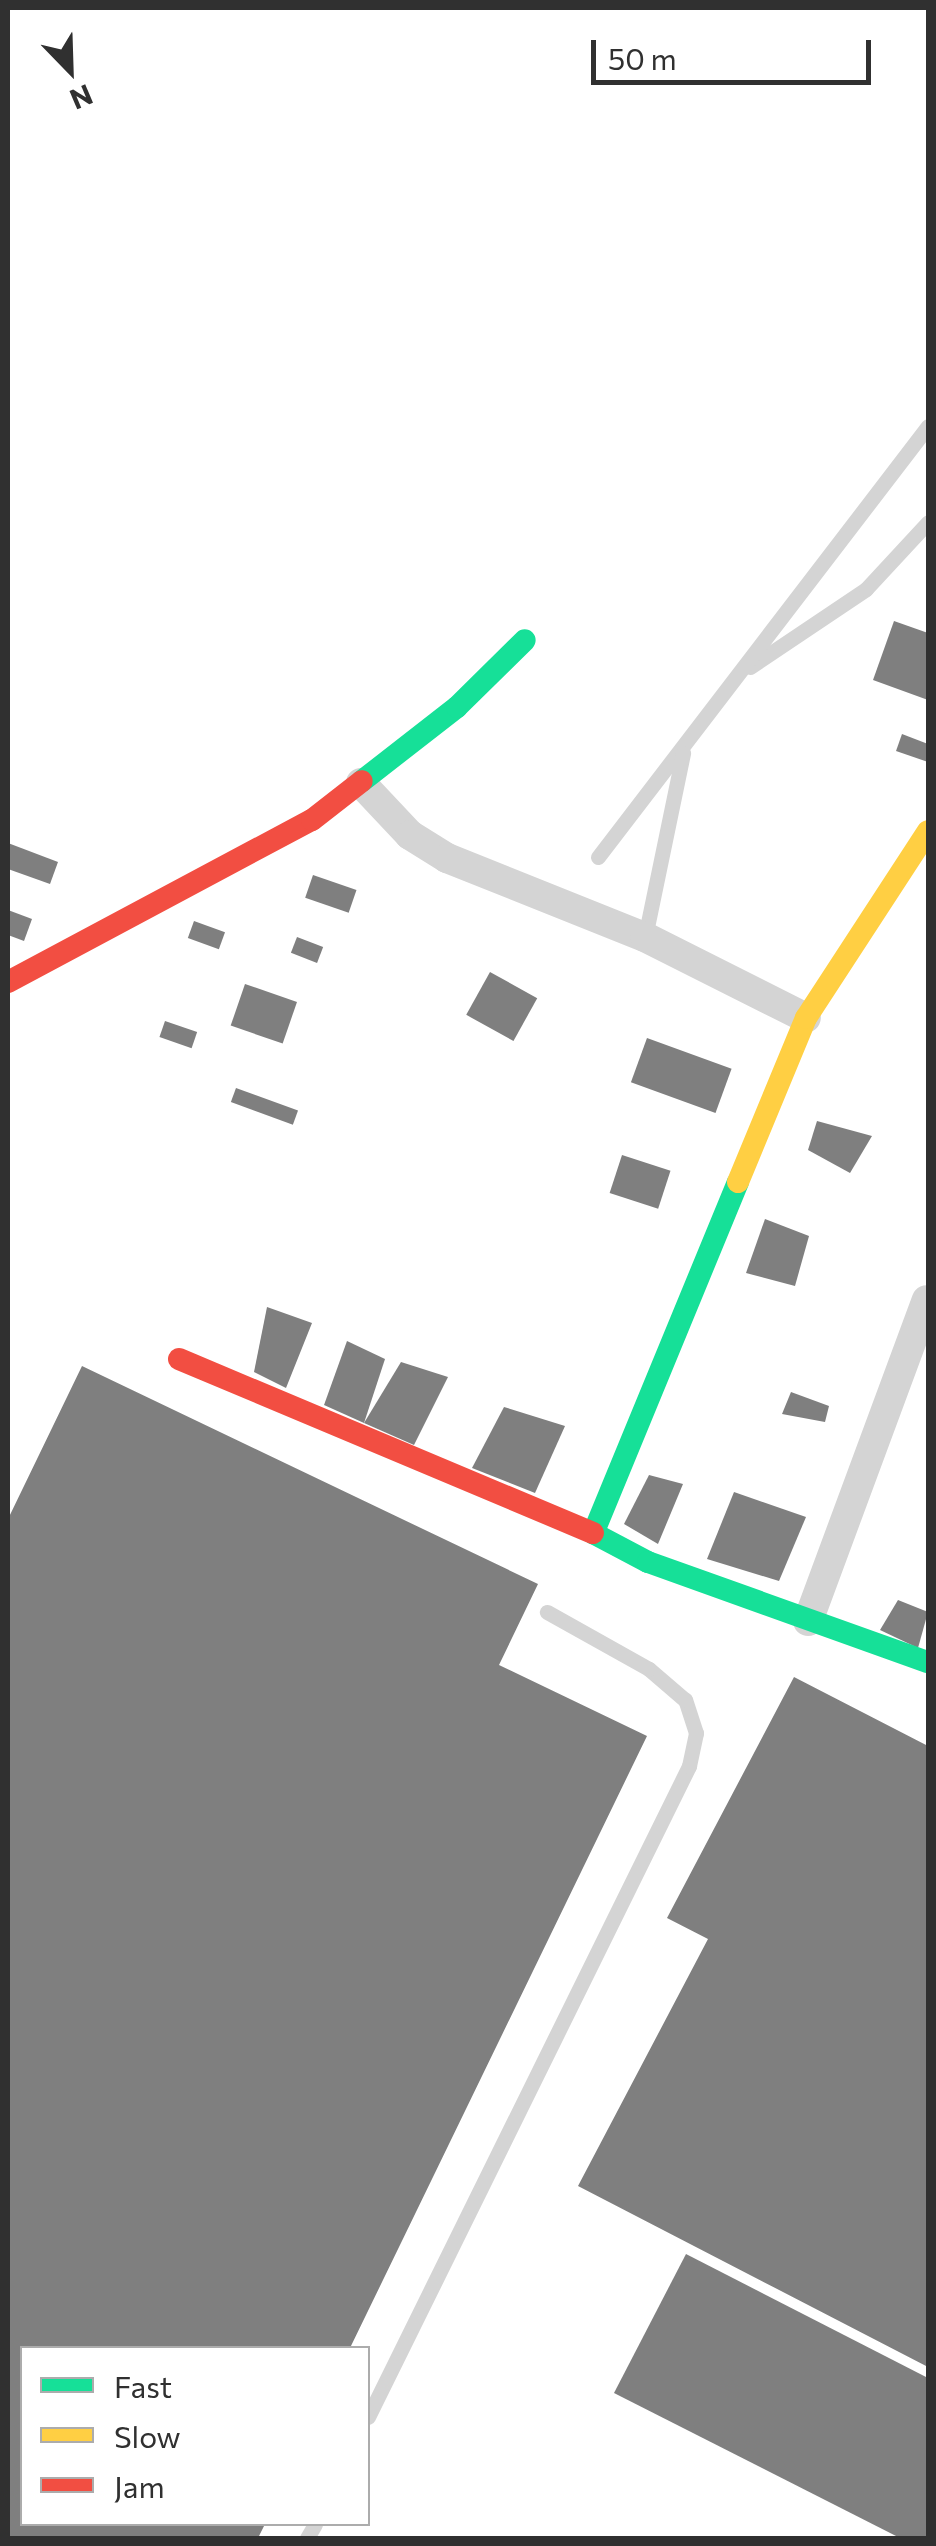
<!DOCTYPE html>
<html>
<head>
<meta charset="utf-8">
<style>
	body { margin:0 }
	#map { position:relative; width:936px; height:2546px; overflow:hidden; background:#fff; font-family:Commissioner,sans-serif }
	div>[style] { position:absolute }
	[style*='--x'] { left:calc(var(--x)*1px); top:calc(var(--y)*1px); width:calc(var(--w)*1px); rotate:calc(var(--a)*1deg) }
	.building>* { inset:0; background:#7f7f7f; transform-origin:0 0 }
	.lane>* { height:15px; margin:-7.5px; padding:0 7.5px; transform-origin:7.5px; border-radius:7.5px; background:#d4d4d4 }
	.street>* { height:30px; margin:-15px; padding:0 15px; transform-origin:15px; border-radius:15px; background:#d4d4d4 }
	.fast>* { height:22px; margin:-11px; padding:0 11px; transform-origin:11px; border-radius:11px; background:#16e098 }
	.slow>* { height:22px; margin:-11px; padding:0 11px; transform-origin:11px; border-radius:11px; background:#ffcf43 }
	.jam>* { height:22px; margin:-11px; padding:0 11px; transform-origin:11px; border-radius:11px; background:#f24e42 }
	span { translate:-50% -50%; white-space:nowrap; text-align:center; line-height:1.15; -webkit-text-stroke:10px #fff; paint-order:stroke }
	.frame { position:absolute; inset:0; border:10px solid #303030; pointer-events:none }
	.legend { position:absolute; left:20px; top:2346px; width:350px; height:180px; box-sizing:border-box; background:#fff; border:2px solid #acacac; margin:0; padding:12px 18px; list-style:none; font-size:30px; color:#303030 }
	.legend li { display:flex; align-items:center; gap:20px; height:50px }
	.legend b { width:50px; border:2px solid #acacac }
	.north { position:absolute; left:20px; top:20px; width:100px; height:100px; -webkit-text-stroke:8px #fff; paint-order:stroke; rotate:157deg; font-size:28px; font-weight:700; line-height:40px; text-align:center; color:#303030 }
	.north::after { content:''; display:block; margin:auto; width:35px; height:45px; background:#303030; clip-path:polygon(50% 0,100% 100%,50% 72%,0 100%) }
	.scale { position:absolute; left:591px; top:40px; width:280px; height:45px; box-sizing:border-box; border:5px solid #303030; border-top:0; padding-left:12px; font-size:30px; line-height:35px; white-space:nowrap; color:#303030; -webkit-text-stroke:8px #fff; paint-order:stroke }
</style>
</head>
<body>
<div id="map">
	<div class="building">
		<div style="clip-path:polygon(894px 621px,928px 633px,928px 700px,873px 680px)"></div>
		<div style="clip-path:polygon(902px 734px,928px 744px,928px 762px,896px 751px)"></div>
		<div style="clip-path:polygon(8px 843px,58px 862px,50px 884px,8px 869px)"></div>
		<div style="left:313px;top:875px;width:46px;height:24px;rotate:19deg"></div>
		<div style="clip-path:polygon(8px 910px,32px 919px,24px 941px,8px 935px)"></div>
		<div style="left:194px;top:921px;width:33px;height:18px;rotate:20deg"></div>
		<div style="left:297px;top:937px;width:28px;height:17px;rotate:21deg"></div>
		<div style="left:490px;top:972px;width:54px;height:49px;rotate:29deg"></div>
		<div style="left:245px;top:984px;width:55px;height:44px;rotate:19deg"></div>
		<div style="left:165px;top:1021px;width:34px;height:17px;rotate:19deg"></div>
		<div style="left:647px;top:1038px;width:90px;height:47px;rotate:20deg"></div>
		<div style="left:236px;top:1088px;width:66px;height:15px;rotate:20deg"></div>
		<div style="clip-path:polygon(817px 1121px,872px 1136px,850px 1173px,808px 1150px)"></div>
		<div style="left:622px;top:1155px;width:51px;height:40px;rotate:18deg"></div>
		<div style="clip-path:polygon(765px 1219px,809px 1236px,795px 1286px,746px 1273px)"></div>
		<div style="clip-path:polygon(267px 1307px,312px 1323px,286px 1388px,254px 1372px)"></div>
		<div style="clip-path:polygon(347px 1341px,385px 1359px,364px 1423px,324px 1405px)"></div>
		<div style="clip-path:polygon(401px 1362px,448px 1377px,414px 1445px,364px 1423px)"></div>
		<div style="clip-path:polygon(82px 1366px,538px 1584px,499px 1665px,647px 1736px,350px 2348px,22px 2348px,22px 2524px,265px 2524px,258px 2538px,8px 2538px,8px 1519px)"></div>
		<div style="clip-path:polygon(791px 1392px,829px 1406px,825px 1422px,782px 1414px)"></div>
		<div style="clip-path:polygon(504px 1407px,565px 1426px,535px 1493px,472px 1468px)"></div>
		<div style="clip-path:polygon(649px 1475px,683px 1484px,658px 1544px,624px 1524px)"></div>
		<div style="clip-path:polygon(734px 1492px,806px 1517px,779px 1581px,707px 1559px)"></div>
		<div style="clip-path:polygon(898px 1600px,928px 1612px,918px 1648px,880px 1630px)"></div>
		<div style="clip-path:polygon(794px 1677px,928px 1746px,928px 2367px,578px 2186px,708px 1939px,667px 1918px)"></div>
		<div style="clip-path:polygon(686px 2254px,928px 2378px,928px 2538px,900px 2538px,614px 2393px)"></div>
	</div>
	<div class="lane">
		<div style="--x:750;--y:667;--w:140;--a:-33.9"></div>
		<div style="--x:866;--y:589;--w:91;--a:-47.2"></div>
		<div style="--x:598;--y:857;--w:543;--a:-52.56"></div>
		<div style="--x:645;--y:937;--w:188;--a:-78.3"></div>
		<div style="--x:368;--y:2417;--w:726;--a:-63.75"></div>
		<div style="--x:689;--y:1766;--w:34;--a:-78"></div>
		<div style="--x:696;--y:1733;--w:35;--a:-108"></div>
		<div style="--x:685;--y:1700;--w:48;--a:-139.3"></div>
		<div style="--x:649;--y:1669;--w:117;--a:-150.8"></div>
		<div style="--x:307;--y:2538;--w:16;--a:-60"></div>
	</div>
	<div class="street">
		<div style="--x:361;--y:783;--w:71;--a:46.7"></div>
		<div style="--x:410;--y:835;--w:44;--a:31.9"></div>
		<div style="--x:447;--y:858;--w:213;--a:21.8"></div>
		<div style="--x:645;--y:937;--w:180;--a:26.7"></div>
		<div style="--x:808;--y:1621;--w:342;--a:-69.7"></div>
	</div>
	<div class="fast">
		<div style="--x:362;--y:781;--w:120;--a:-37.9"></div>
		<div style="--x:457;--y:707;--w:95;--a:-44.6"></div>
		<div style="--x:738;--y:1182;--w:380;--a:112.4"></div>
		<div style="--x:593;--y:1533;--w:62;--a:27.8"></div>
		<div style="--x:648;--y:1562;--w:297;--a:19.7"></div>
	</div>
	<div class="slow">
		<div style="--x:738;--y:1182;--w:178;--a:-67.5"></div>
		<div style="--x:806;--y:1018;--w:223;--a:-56.9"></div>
	</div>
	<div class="jam">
		<div style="--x:8;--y:982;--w:344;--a:-28.1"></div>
		<div style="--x:312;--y:820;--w:63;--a:-38"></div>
		<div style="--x:179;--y:1359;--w:449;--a:22.8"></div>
	</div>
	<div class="frame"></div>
	<ul class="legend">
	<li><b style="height:12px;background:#16e098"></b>Fast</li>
	<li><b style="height:12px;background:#ffcf43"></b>Slow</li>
	<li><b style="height:12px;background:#f24e42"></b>Jam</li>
	</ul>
	<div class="north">N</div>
	<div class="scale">50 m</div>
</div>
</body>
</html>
